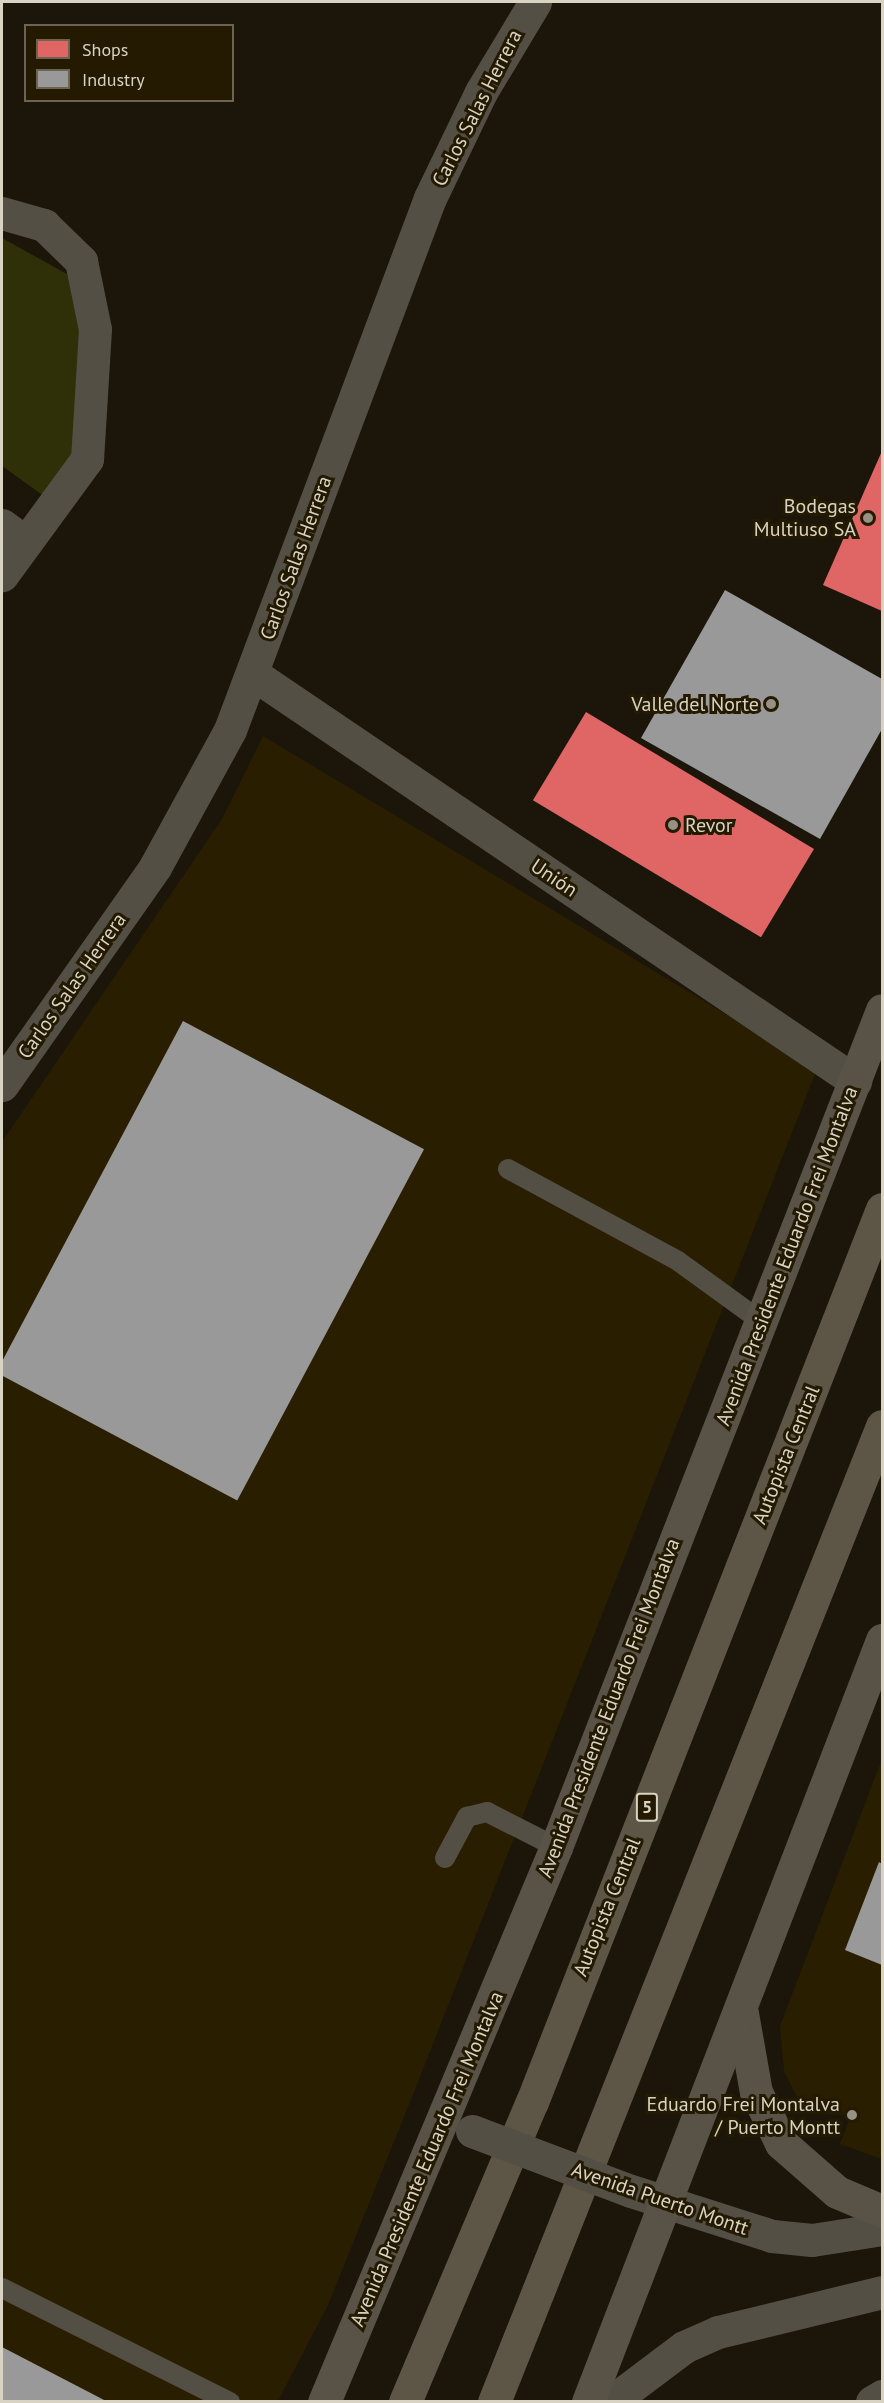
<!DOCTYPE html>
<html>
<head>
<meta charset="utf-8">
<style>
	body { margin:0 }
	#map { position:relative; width:884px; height:2403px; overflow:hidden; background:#1c160a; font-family:"PT Sans",sans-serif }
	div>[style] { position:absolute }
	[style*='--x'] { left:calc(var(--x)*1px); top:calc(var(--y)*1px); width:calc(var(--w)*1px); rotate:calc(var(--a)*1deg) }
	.built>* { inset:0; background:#2a1e01 }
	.green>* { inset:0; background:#2f3007 }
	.shops>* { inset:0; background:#e06666; transform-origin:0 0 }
	.industry>* { inset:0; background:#999; transform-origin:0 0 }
	.service>* { height:20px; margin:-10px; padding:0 10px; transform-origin:10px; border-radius:10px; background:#544f45 }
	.minor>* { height:33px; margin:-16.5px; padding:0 16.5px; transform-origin:16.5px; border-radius:16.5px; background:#544f45 }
	.tertiary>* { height:33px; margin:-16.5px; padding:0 16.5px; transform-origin:16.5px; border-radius:16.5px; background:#544f45 }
	.secondary>* { height:33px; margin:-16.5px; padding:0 16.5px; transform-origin:16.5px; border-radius:16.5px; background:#595246 }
	.motorway>* { height:33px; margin:-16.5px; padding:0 16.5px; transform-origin:16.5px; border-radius:16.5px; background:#5d5646 }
	.tertiary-bridge>* { height:33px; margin:-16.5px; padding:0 16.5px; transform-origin:16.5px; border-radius:16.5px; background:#544f45 }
	.dots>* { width:16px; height:16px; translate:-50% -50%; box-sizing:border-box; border:3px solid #241a02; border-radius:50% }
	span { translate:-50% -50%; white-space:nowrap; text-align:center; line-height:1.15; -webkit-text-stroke:6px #241a02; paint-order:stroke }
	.shield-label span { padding:2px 4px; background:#241a02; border:2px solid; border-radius:4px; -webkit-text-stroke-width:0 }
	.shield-label { font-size:18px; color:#d9d3c4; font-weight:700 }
	.street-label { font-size:20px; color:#d9d3c4 }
	.poi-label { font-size:20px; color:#d9d3c4 }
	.right { translate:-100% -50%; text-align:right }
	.left { translate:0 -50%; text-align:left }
	.frame { position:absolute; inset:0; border:3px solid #d9d3c4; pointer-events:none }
	.legend { position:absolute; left:24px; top:24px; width:210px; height:78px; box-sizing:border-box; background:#241a02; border:2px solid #6c6450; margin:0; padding:8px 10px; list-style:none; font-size:18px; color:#d9d3c4 }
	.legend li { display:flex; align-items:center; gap:12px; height:30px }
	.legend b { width:30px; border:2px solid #6c6450 }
</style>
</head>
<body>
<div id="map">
	<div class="built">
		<div style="clip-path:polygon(263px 736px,817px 1069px,412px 2097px,328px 2305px,278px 2401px,2px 2402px,2px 1142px,222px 819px)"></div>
		<div style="clip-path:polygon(882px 1759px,882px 2159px,840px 2144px,851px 2115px,805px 2113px,784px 2071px,780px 2026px)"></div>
	</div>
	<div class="green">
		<div style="clip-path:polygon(2px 238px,67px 274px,87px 331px,81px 444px,44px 496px,2px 466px)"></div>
	</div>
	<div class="shops">
		<div style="clip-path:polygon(882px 451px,882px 611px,823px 585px)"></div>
		<div style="left:586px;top:712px;width:266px;height:103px;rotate:31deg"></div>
	</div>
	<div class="industry">
		<div style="clip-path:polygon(725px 590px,882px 679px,882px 729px,820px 839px,641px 738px)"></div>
		<div style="left:183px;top:1021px;width:273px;height:398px;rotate:28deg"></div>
		<div style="clip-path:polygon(879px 1862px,882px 1864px,882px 1965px,845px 1950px)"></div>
		<div style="clip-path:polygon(2px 2347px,108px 2402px,2px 2402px)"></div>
	</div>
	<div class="service">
		<div style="--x:508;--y:1169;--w:193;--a:28.4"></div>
		<div style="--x:678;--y:1261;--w:102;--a:35.9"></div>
		<div style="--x:445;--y:1858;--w:47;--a:-61.8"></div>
		<div style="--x:467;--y:1817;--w:21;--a:-14"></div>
		<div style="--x:487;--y:1812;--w:77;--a:26.9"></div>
		<div style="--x:2;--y:2288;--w:255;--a:26.6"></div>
	</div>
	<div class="minor">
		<div style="--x:2;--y:213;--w:44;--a:15.9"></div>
		<div style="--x:44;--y:225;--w:52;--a:44.2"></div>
		<div style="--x:81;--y:261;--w:69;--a:78.4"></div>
		<div style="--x:95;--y:329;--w:130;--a:93.5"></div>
		<div style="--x:87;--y:459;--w:144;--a:126.2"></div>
		<div style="--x:2;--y:525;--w:29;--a:36"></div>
		<div style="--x:253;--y:674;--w:727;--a:34.06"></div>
		<div style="--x:2;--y:1085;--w:266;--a:-54.9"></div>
		<div style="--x:155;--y:867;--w:156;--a:-61.3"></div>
		<div style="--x:230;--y:730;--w:568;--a:-69.4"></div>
		<div style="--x:430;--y:198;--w:118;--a:-64.3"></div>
		<div style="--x:481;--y:92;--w:105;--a:-59"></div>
		<div style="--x:872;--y:2402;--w:12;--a:-31"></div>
	</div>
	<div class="tertiary">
		<div style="--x:631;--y:2191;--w:148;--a:17.7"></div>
		<div style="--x:772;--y:2236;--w:40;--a:5.7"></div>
		<div style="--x:812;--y:2240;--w:71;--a:-8.9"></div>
		<div style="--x:611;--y:2402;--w:91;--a:-37"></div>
		<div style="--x:684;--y:2347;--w:37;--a:-24"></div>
		<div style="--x:718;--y:2332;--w:169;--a:-13.7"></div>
	</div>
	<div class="secondary">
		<div style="--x:742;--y:2013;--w:80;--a:80"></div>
		<div style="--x:756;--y:2092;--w:57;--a:63.9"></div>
		<div style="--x:781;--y:2143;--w:74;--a:41.2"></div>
		<div style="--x:837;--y:2192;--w:49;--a:22.9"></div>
		<div style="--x:324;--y:2402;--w:602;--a:-67.31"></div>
		<div style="--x:556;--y:1847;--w:898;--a:-68.72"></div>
		<div style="--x:588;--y:2402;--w:817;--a:-68.9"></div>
	</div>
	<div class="motorway">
		<div style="--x:405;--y:2402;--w:326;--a:-67.1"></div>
		<div style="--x:532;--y:2102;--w:959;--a:-68.6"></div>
		<div style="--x:494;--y:2402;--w:1050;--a:-68.32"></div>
	</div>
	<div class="tertiary-bridge">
		<div style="--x:472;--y:2131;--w:170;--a:20.7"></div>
	</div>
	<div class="dots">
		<div style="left:868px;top:518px;background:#979183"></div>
		<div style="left:771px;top:704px;background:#979183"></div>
		<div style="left:673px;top:825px;background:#979183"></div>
		<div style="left:852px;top:2115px;background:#979183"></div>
	</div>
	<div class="shield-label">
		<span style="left:647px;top:1807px">5</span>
	</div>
	<div class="street-label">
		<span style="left:477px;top:108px;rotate:-63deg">Carlos Salas Herrera</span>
		<span style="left:296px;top:558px;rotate:-70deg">Carlos Salas Herrera</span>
		<span style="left:554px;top:878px;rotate:34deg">Unión</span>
		<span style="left:72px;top:986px;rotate:-55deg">Carlos Salas Herrera</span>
		<span style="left:787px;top:1256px;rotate:-69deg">Avenida Presidente Eduardo Frei Montalva</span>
		<span style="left:786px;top:1455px;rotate:-68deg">Autopista Central</span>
		<span style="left:609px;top:1708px;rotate:-69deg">Avenida Presidente Eduardo Frei Montalva</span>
		<span style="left:607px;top:1907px;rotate:-68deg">Autopista Central</span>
		<span style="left:427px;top:2159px;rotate:-67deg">Avenida Presidente Eduardo Frei Montalva</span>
		<span style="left:660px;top:2199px;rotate:19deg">Avenida Puerto Montt</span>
	</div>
	<div class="poi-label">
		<span class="right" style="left:856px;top:518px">Bodegas<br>Multiuso SA</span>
		<span class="right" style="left:759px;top:704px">Valle del Norte</span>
		<span class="left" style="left:685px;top:825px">Revor</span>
		<span class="right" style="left:840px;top:2116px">Eduardo Frei Montalva<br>/ Puerto Montt</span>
	</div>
	<div class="frame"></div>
	<ul class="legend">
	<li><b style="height:16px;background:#e06666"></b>Shops</li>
	<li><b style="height:16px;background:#999"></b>Industry</li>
	</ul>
</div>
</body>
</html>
